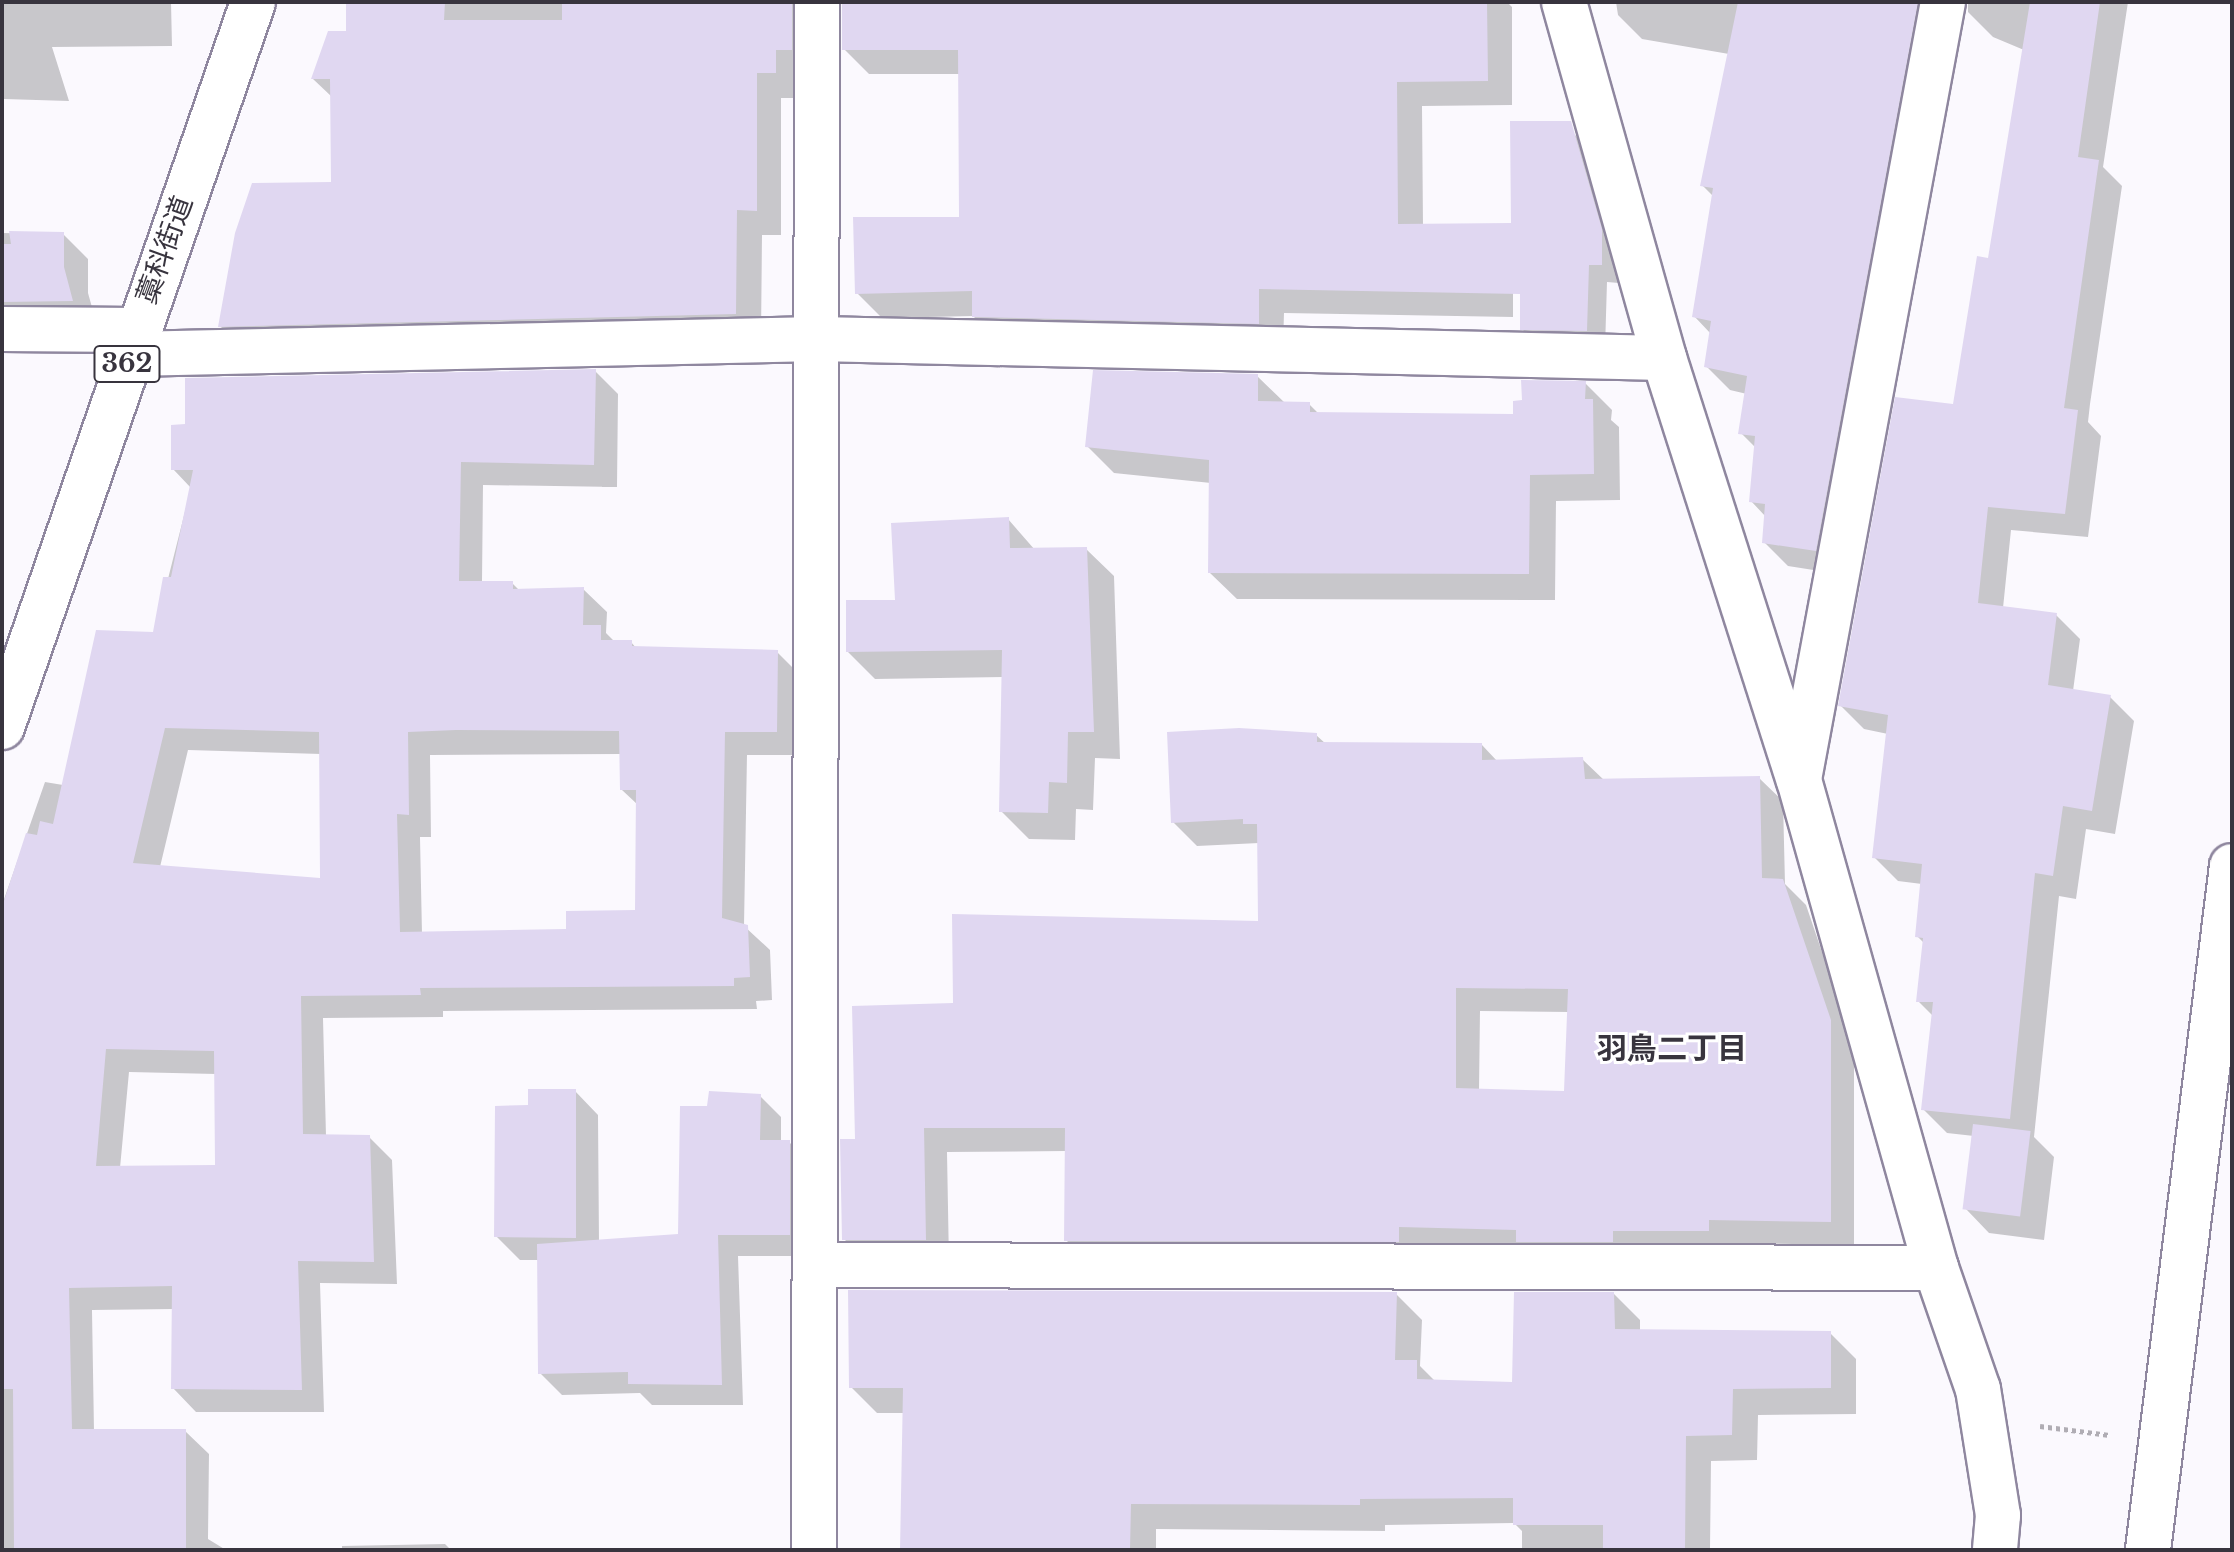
<!DOCTYPE html>
<html>
<head>
<meta charset="utf-8">
<style>
	body { margin:0 }
	#map { position:relative; width:2234px; height:1552px; overflow:hidden; background:#fbf9fe; font-family:"Libre Baskerville","Noto Sans JP",serif }
	div>[style] { position:absolute }
	[style*='--x'] { left:calc(var(--x)*1px); top:calc(var(--y)*1px); width:calc(var(--w)*1px); rotate:calc(var(--a)*1deg) }
	.shadow>* { inset:0; background:#0003 }
	.building>* { inset:0; background:#e0d7f1; transform-origin:0 0 }
	.path>* { height:5px; margin-top:-2.5px; transform-origin:0; background:repeating-linear-gradient(90deg,#b0adb4 0 4px,transparent 0 8px) }
	.roads { filter:drop-shadow(2px 0 #8f879f) drop-shadow(-2px 0 #8f879f) drop-shadow(0 2px #8f879f) drop-shadow(0 -2px #8f879f) }
	.street>* { height:44px; margin:-22px; padding:0 22px; transform-origin:22px; border-radius:22px; background:#fff }
	.highway>* { height:44px; margin:-22px; padding:0 22px; transform-origin:22px; border-radius:22px; background:#fff }
	span { translate:-50% -50%; white-space:nowrap; text-align:center; line-height:1.15; -webkit-text-stroke:6px #fff; paint-order:stroke }
	.shield-label span { padding:2px 6px; background:#fff; border:2px solid; border-radius:6px; -webkit-text-stroke-width:0 }
	.shield-label { font-size:26px; color:#38343e; font-weight:700 }
	.street-label { font-size:28px; color:#38343e }
	.neighbourhood-label { font-size:30px; color:#38343e; font-weight:700 }
	.frame { position:absolute; inset:0; border:4px solid #38343e; pointer-events:none }
</style>
</head>
<body>
<div id="map">
	<div class="shadow">
		<div style="clip-path:polygon(2px 2px,171px 2px,172px 46px,52px 47px,69px 101px,4px 99px)"></div>
		<div style="clip-path:polygon(348px 2px,1507px 2px,1512px 7px,1512px 105px,1422px 106px,1423px 226px,1513px 250px,1513px 317px,1284px 313px,1283px 348px,999px 342px,973px 316px,882px 318px,857px 293px,961px 219px,960px 74px,869px 74px,844px 49px,842px 2px,820px 16px,800px 98px,781px 98px,781px 235px,762px 235px,761px 338px,246px 352px,220px 326px,333px 184px,332px 97px,313px 79px,348px 33px)"></div>
		<div style="clip-path:polygon(1616px 2px,1958px 2px,1839px 574px,1788px 566px,1764px 542px,1766px 517px,1751px 501px,1756px 448px,1741px 433px,1747px 394px,1730px 390px,1706px 366px,1711px 334px,1694px 316px,1714px 197px,1702px 185px,1729px 54px,1642px 39px,1618px 15px)"></div>
		<div style="clip-path:polygon(1968px 2px,2128px 2px,2103px 167px,2122px 186px,2090px 404px,2088px 422px,2101px 436px,2088px 537px,2011px 530px,2003px 608px,2056px 615px,2080px 639px,2073px 691px,2110px 697px,2134px 721px,2115px 834px,2086px 829px,2076px 899px,2059px 896px,2034px 1137px,2054px 1157px,2044px 1240px,1989px 1233px,1966px 1209px,1974px 1136px,1947px 1133px,1923px 1109px,1934px 1017px,1918px 1001px,1924px 943px,1917px 936px,1922px 884px,1898px 881px,1874px 857px,1888px 734px,1864px 729px,1840px 705px,1954px 406px,1989px 260px,2024px 50px,1993px 37px,1968px 12px)"></div>
		<div style="clip-path:polygon(1573px 133px,1592px 152px,1620px 249px,1619px 283px,1607px 282px,1605px 349px,1541px 348px,1522px 329px)"></div>
		<div style="clip-path:polygon(2px 233px,63px 234px,88px 259px,88px 293px,97px 325px,3px 326px,2px 456px)"></div>
		<div style="clip-path:polygon(evenodd,595px 371px,618px 394px,617px 487px,483px 485px,482px 583px,512px 583px,520px 591px,583px 589px,607px 612px,606px 633px,615px 642px,631px 642px,637px 649px,777px 652px,800px 675px,800px 755px,747px 755px,744px 926px,770px 950px,772px 1000px,756px 1001px,757px 1009px,443px 1011px,443px 1017px,323px 1018px,326px 1136px,369px 1137px,392px 1160px,397px 1284px,320px 1283px,324px 1412px,196px 1412px,173px 1388px,174px 1309px,92px 1310px,94px 1431px,185px 1431px,209px 1454px,208px 1539px,226px 1550px,2px 1550px,2px 905px,45px 782px,63px 785px,154px 634px,191px 488px,173px 469px,595px 371px,188px 750px,321px 754px,322px 880px,160px 867px,188px 750px,595px 371px,622px 754px,622px 790px,638px 805px,637px 912px,569px 931px,422px 934px,420px 837px,431px 837px,430px 755px,622px 754px,595px 371px,129px 1072px,216px 1074px,217px 1167px,120px 1168px,129px 1072px)"></div>
		<div style="clip-path:polygon(1257px 376px,1285px 403px,1309px 404px,1319px 414px,1515px 416px,1585px 383px,1612px 410px,1611px 420px,1619px 427px,1620px 500px,1556px 501px,1555px 600px,1237px 599px,1210px 573px,1211px 483px,1114px 473px,1087px 446px)"></div>
		<div style="clip-path:polygon(1008px 519px,1035px 550px,1086px 549px,1114px 576px,1120px 759px,1095px 758px,1093px 810px,1076px 809px,1075px 840px,1029px 839px,1001px 811px,1004px 677px,875px 679px,848px 652px,897px 602px)"></div>
		<div style="clip-path:polygon(evenodd,1316px 735px,1326px 744px,1482px 745px,1498px 762px,1582px 759px,1605px 781px,1759px 778px,1783px 801px,1785px 884px,1806px 905px,1854px 1046px,1854px 1245px,1732px 1243px,1732px 1254px,1090px 1264px,1066px 1240px,1067px 1151px,947px 1152px,949px 1263px,868px 1263px,844px 1239px,857px 1141px,955px 1005px,1260px 923px,1259px 843px,1197px 846px,1173px 822px,1316px 735px,1480px 1011px,1569px 1012px,1566px 1093px,1479px 1091px,1480px 1011px)"></div>
		<div style="clip-path:polygon(575px 1091px,598px 1115px,599px 1242px,680px 1236px,709px 1108px,760px 1096px,781px 1117px,781px 1142px,789px 1142px,810px 1163px,810px 1256px,738px 1256px,743px 1405px,652px 1405px,640px 1393px,562px 1395px,540px 1373px,539px 1260px,520px 1260px,496px 1236px,530px 1107px)"></div>
		<div style="clip-path:polygon(1396px 1294px,1422px 1320px,1420px 1366px,1435px 1381px,1514px 1384px,1614px 1294px,1640px 1320px,1640px 1331px,1830px 1333px,1856px 1359px,1856px 1414px,1758px 1415px,1757px 1460px,1711px 1461px,1710px 1550px,1522px 1550px,1522px 1531px,1514px 1523px,1385px 1525px,1385px 1531px,1156px 1529px,1156px 1550px,902px 1550px,904px 1413px,877px 1413px,851px 1387px)"></div>
		<div style="clip-path:polygon(445px 1544px,451px 1550px,342px 1550px,342px 1546px)"></div>
	</div>
	<div class="building">
		<div style="clip-path:polygon(346px 2px,445px 2px,444px 20px,562px 20px,562px 2px,792px 2px,792px 50px,776px 50px,776px 73px,757px 73px,757px 211px,737px 210px,736px 314px,218px 327px,235px 233px,252px 183px,331px 182px,330px 79px,311px 79px,328px 31px,346px 31px)"></div>
		<div style="clip-path:polygon(842px 2px,1487px 2px,1488px 81px,1397px 82px,1398px 224px,1511px 223px,1510px 121px,1571px 121px,1602px 229px,1602px 265px,1589px 265px,1587px 331px,1520px 330px,1520px 294px,1259px 289px,1259px 324px,972px 317px,972px 291px,855px 294px,853px 217px,959px 217px,958px 50px,842px 50px)"></div>
		<div style="clip-path:polygon(1738px 2px,1918px 2px,1816px 551px,1762px 543px,1765px 504px,1749px 502px,1755px 436px,1738px 434px,1747px 376px,1704px 367px,1711px 321px,1692px 317px,1713px 188px,1700px 186px)"></div>
		<div style="clip-path:polygon(2030px 2px,2100px 2px,2078px 157px,2099px 160px,2064px 408px,2078px 410px,2065px 514px,1988px 507px,1978px 603px,2057px 613px,2048px 685px,2111px 695px,2092px 811px,2063px 806px,2053px 876px,2035px 873px,2010px 1119px,1921px 1110px,1933px 1002px,1916px 1002px,1923px 938px,1915px 937px,1922px 864px,1872px 858px,1888px 715px,1838px 706px,1895px 397px,1953px 404px,1977px 256px,1988px 258px)"></div>
		<div style="clip-path:polygon(9px 231px,64px 232px,64px 267px,73px 301px,2px 302px,2px 244px,11px 244px)"></div>
		<div style="clip-path:polygon(evenodd,596px 369px,594px 465px,461px 462px,459px 581px,513px 581px,513px 589px,584px 587px,583px 625px,601px 625px,601px 640px,632px 640px,632px 646px,778px 650px,777px 732px,725px 732px,722px 918px,748px 925px,750px 977px,734px 978px,734px 986px,420px 988px,421px 995px,301px 996px,303px 1134px,370px 1135px,374px 1262px,298px 1261px,302px 1390px,171px 1389px,172px 1286px,69px 1288px,72px 1429px,186px 1429px,186px 1550px,14px 1550px,13px 1389px,2px 1389px,2px 907px,26px 833px,37px 835px,40px 821px,53px 824px,96px 630px,153px 632px,163px 577px,171px 577px,193px 470px,171px 470px,171px 425px,185px 424px,185px 378px,596px 369px,165px 728px,319px 732px,320px 878px,133px 863px,165px 728px,596px 369px,456px 730px,619px 731px,620px 790px,636px 790px,635px 910px,566px 911px,566px 929px,400px 932px,397px 814px,409px 815px,408px 732px,456px 730px,596px 369px,106px 1049px,214px 1051px,215px 1165px,96px 1166px,106px 1049px)"></div>
		<div style="clip-path:polygon(1093px 370px,1258px 374px,1258px 401px,1310px 402px,1310px 412px,1513px 414px,1513px 401px,1522px 400px,1521px 380px,1586px 381px,1585px 399px,1593px 399px,1594px 474px,1530px 475px,1529px 574px,1208px 573px,1209px 460px,1085px 447px)"></div>
		<div style="clip-path:polygon(1009px 517px,1010px 548px,1087px 547px,1094px 732px,1068px 732px,1067px 783px,1049px 782px,1048px 813px,999px 812px,1002px 650px,846px 652px,846px 600px,895px 600px,891px 523px)"></div>
		<div style="clip-path:polygon(evenodd,1239px 728px,1317px 733px,1317px 742px,1482px 743px,1482px 760px,1583px 757px,1585px 779px,1760px 776px,1762px 878px,1783px 879px,1831px 1020px,1831px 1222px,1709px 1220px,1709px 1231px,1613px 1231px,1613px 1242px,1516px 1242px,1516px 1230px,1399px 1227px,1399px 1242px,1064px 1241px,1065px 1128px,924px 1128px,926px 1240px,842px 1240px,840px 1139px,855px 1139px,852px 1006px,953px 1003px,952px 914px,1258px 921px,1257px 824px,1243px 824px,1243px 819px,1171px 823px,1167px 732px,1239px 728px,1456px 988px,1568px 989px,1564px 1091px,1456px 1088px,1456px 988px)"></div>
		<div style="clip-path:polygon(528px 1089px,576px 1089px,576px 1238px,494px 1237px,495px 1106px,528px 1105px)"></div>
		<div style="clip-path:polygon(709px 1091px,761px 1094px,760px 1140px,790px 1140px,790px 1235px,718px 1235px,722px 1385px,628px 1384px,628px 1372px,538px 1374px,537px 1244px,678px 1234px,680px 1106px,707px 1106px)"></div>
		<div style="left:1973px;top:1124px;width:58px;height:86px;rotate:7deg"></div>
		<div style="clip-path:polygon(848px 1290px,1397px 1292px,1395px 1360px,1417px 1360px,1417px 1379px,1512px 1382px,1514px 1292px,1614px 1292px,1615px 1329px,1831px 1331px,1831px 1388px,1733px 1389px,1732px 1435px,1686px 1436px,1685px 1550px,1603px 1550px,1603px 1525px,1513px 1525px,1513px 1498px,1360px 1499px,1360px 1505px,1131px 1504px,1130px 1550px,900px 1550px,903px 1388px,849px 1388px)"></div>
	</div>
	<div class="path">
		<div style="--x:2040;--y:1426;--w:70;--a:7.4"></div>
	</div>
	<div class="roads">
		<div class="street">
			<div style="--x:1564;--y:2;--w:370;--a:74.3"></div>
			<div style="--x:1664;--y:358;--w:443;--a:72.3"></div>
			<div style="--x:1799;--y:780;--w:507;--a:74.32"></div>
			<div style="--x:1936;--y:1268;--w:128;--a:70.9"></div>
			<div style="--x:1978;--y:1389;--w:128;--a:81"></div>
			<div style="--x:1998;--y:1515;--w:35;--a:95"></div>
			<div style="--x:2;--y:329;--w:135;--a:0.4"></div>
			<div style="--x:130;--y:354;--w:688;--a:-1.25"></div>
			<div style="--x:818;--y:339;--w:846;--a:1.29"></div>
			<div style="--x:1800;--y:774;--w:785;--a:-79.51"></div>
			<div style="--x:816;--y:1265;--w:1120;--a:0.15"></div>
			<div style="--x:814;--y:1550;--w:1548;--a:-89.89"></div>
			<div style="--x:2148;--y:1550;--w:689;--a:-83"></div>
		</div>
		<div class="highway">
			<div style="--x:2;--y:727;--w:767;--a:-70.9"></div>
		</div>
	</div>
	<div class="shield-label">
		<span style="left:127px;top:364px">362</span>
	</div>
	<div class="street-label">
		<span style="left:165px;top:250px;rotate:-70deg">藁科街道</span>
	</div>
	<div class="neighbourhood-label">
		<span style="left:1672px;top:1049px">羽鳥二丁目</span>
	</div>
	<div class="frame"></div>
</div>
</body>
</html>
